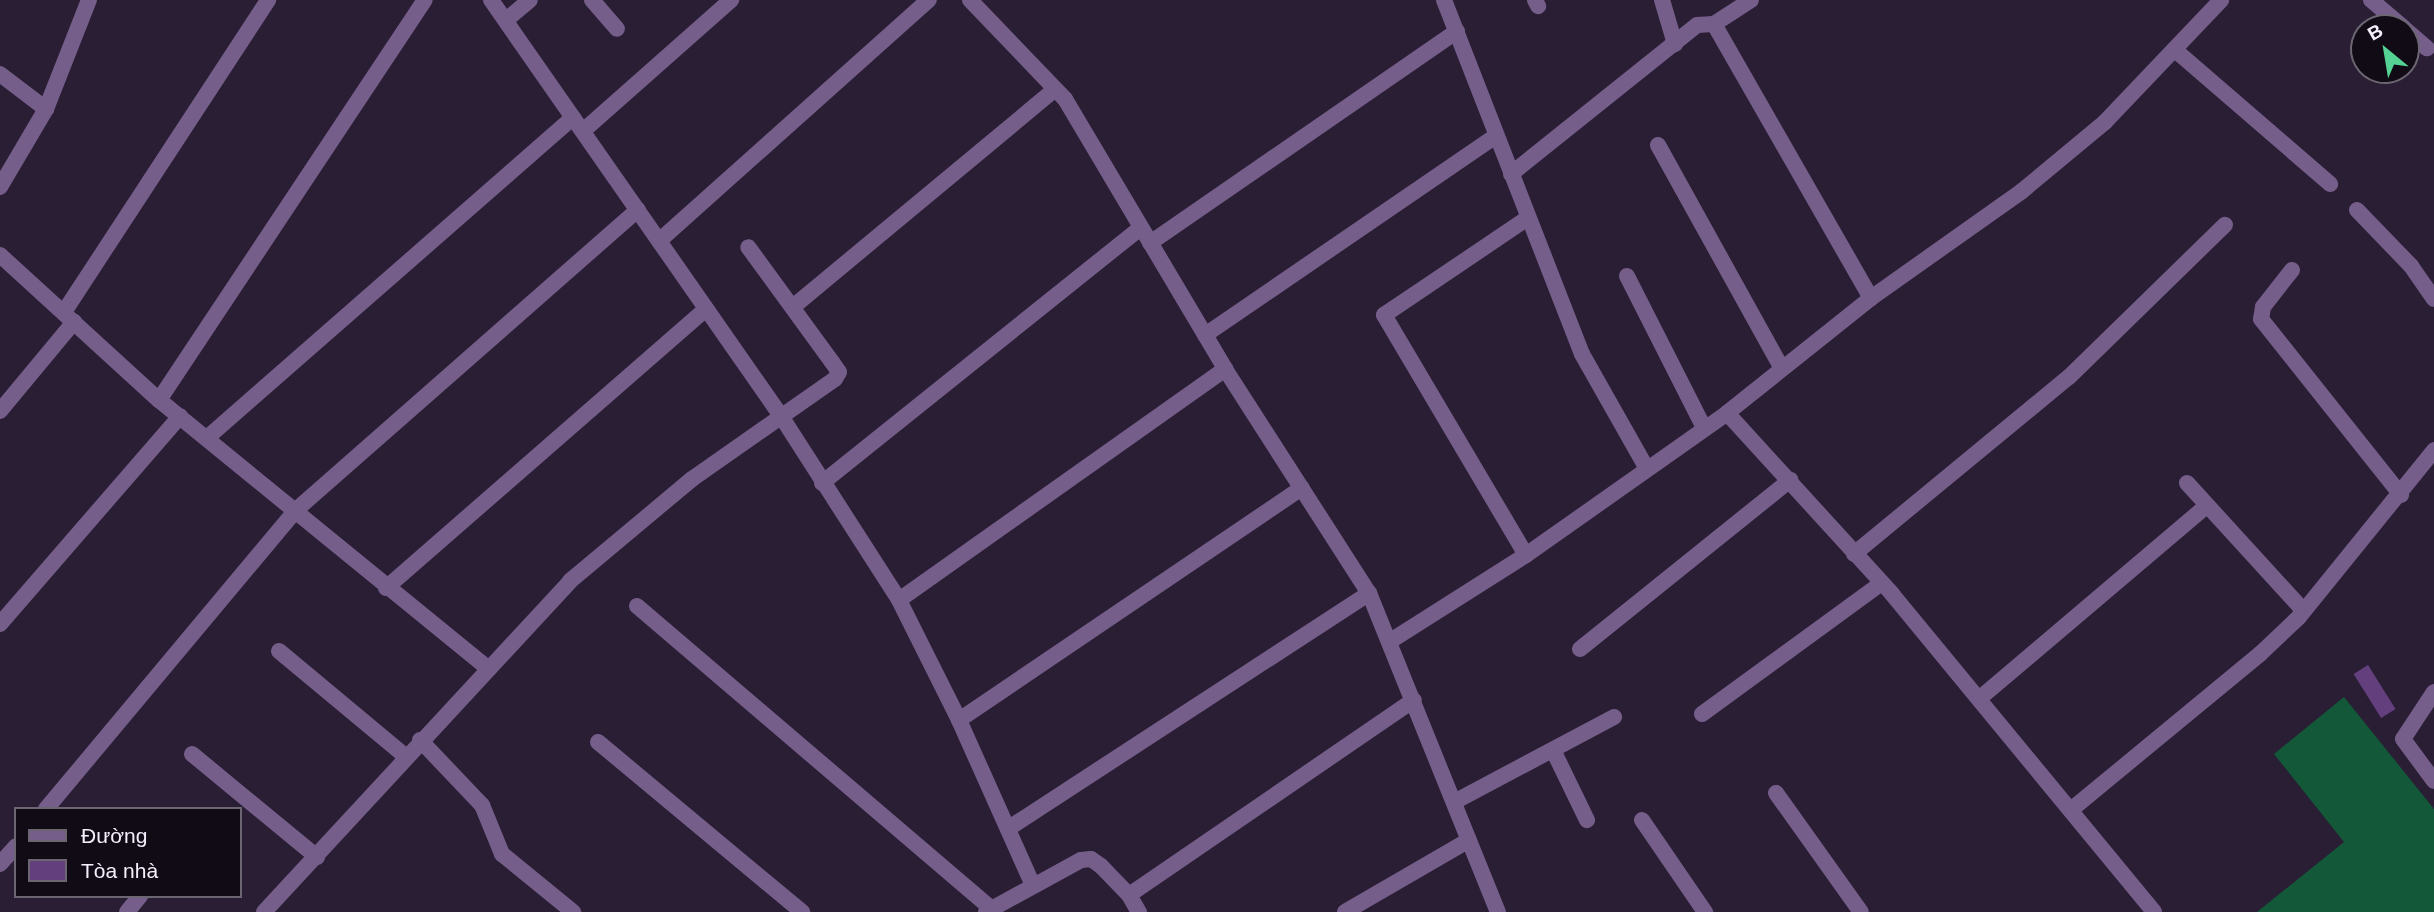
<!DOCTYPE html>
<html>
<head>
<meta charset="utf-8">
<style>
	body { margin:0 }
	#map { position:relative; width:2434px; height:912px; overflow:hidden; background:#2a1e34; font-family:Helvetica,sans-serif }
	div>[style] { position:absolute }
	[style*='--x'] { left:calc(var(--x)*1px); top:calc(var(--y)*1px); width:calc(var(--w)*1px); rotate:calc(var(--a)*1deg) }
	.forest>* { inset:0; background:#125839 }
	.building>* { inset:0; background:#633f7e; transform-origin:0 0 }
	.minor>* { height:16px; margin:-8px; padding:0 8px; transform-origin:8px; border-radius:8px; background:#765e8b }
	span { translate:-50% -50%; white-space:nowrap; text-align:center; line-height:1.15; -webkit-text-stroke:5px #100b15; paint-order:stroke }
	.legend { position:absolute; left:14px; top:807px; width:228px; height:91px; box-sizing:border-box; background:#100b15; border:2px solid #6c6672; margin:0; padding:9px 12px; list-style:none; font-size:21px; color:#f6eefd }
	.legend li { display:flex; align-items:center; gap:14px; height:35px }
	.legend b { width:35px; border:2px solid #6c6672 }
	.north { position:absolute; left:2350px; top:14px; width:70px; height:70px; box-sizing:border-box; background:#100b15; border:2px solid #6c6672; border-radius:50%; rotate:330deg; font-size:19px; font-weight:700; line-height:28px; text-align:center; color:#f6eefd }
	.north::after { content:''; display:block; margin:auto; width:24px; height:32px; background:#54d395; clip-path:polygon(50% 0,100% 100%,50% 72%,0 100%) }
</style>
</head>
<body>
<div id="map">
	<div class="forest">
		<div style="clip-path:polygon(2344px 697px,2434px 809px,2434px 912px,2257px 912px,2344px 842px,2274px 754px)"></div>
	</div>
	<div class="building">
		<div style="left:2368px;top:665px;width:52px;height:17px;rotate:58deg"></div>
	</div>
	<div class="minor">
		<div style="--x:491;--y:0;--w:507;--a:55.12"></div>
		<div style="--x:781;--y:416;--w:219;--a:57.3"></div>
		<div style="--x:899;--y:600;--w:134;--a:63.4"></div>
		<div style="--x:959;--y:720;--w:179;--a:65.9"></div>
		<div style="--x:592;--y:0;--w:38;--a:49"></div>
		<div style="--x:970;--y:0;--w:137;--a:46.2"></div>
		<div style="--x:1065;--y:99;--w:314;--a:59.3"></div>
		<div style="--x:1225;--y:369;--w:266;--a:57.3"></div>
		<div style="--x:1369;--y:593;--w:344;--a:68"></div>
		<div style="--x:1444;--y:0;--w:380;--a:68.7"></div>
		<div style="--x:1582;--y:354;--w:132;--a:60.5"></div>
		<div style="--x:1535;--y:0;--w:7;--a:63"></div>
		<div style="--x:1662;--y:0;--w:46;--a:73.5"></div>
		<div style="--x:2371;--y:0;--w:43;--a:40.3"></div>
		<div style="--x:506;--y:20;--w:31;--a:-40"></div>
		<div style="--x:1714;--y:24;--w:44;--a:-33"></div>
		<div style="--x:2406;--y:30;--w:28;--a:41"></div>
		<div style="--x:2175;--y:50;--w:205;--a:40.8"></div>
		<div style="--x:0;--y:74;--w:58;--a:37.3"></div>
		<div style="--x:583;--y:131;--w:198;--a:-41.5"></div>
		<div style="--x:1658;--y:145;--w:254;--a:61"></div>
		<div style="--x:1511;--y:174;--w:238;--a:-38.7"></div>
		<div style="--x:1697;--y:25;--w:17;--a:-3"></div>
		<div style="--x:1714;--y:24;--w:316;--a:60.2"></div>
		<div style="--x:0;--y:187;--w:91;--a:-59.5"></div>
		<div style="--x:46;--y:109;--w:117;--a:-68.5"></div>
		<div style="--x:2357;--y:210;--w:78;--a:46"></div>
		<div style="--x:2411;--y:266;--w:40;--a:55.1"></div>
		<div style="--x:659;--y:241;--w:362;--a:-41.8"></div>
		<div style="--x:1150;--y:243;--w:373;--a:-34.6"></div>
		<div style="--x:0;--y:255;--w:215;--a:42.4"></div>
		<div style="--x:159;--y:400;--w:422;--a:39.2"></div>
		<div style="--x:2292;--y:270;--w:47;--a:128.1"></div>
		<div style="--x:2263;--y:307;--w:12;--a:99"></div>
		<div style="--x:2261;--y:319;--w:225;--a:51.5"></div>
		<div style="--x:1627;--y:276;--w:170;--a:63.1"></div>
		<div style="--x:794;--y:306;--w:339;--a:-39.7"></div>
		<div style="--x:64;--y:312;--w:373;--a:-56.8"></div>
		<div style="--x:1205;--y:335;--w:353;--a:-34.4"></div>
		<div style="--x:159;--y:400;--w:480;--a:-56.4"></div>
		<div style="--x:0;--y:411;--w:116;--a:-50.3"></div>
		<div style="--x:1727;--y:413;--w:245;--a:47.6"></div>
		<div style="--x:1892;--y:594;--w:412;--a:50.5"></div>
		<div style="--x:208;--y:437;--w:485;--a:-41.2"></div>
		<div style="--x:822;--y:483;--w:408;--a:-38.7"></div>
		<div style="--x:2187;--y:483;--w:173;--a:47.6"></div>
		<div style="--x:1854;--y:554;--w:278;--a:-39.5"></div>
		<div style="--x:2069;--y:377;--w:218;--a:-44.3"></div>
		<div style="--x:1526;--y:555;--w:279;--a:-120.6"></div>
		<div style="--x:1384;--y:315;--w:174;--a:-34"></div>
		<div style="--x:386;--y:588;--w:423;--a:-41.1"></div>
		<div style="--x:899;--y:600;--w:400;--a:-35.3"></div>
		<div style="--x:637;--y:606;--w:471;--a:40.5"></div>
		<div style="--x:0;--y:624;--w:275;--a:-49.1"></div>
		<div style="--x:1392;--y:640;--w:159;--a:-32.4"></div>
		<div style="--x:1526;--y:555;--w:246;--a:-35.2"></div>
		<div style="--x:1727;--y:413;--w:184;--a:-38.6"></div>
		<div style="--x:1871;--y:298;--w:185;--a:-35.3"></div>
		<div style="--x:2022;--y:191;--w:107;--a:-39.7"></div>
		<div style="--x:2104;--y:123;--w:170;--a:-46.4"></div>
		<div style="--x:1580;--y:649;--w:270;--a:-38.8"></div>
		<div style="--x:279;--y:651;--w:164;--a:39.8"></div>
		<div style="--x:2434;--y:692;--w:56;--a:123.4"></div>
		<div style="--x:2403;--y:739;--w:52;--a:53.6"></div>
		<div style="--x:1980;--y:698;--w:297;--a:-40.3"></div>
		<div style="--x:1702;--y:714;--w:220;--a:-36.1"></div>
		<div style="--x:959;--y:720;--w:414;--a:-34.1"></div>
		<div style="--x:420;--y:740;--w:90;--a:46.4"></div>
		<div style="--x:482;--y:805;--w:53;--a:67.8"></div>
		<div style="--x:502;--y:854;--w:92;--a:39.2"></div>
		<div style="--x:598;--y:742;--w:266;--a:39.8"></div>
		<div style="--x:1553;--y:750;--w:78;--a:64.1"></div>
		<div style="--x:192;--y:754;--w:162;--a:39.5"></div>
		<div style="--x:1776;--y:793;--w:146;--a:54.5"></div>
		<div style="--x:1456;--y:801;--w:179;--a:-28"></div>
		<div style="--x:46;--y:809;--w:390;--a:-50.1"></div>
		<div style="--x:296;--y:510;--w:455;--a:-41.3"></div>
		<div style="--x:2072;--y:809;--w:244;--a:-39.5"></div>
		<div style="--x:2260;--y:654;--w:54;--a:-43.5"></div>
		<div style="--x:2299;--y:617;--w:215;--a:-51"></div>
		<div style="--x:1642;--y:820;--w:112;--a:55.6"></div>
		<div style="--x:1009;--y:828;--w:430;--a:-33.1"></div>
		<div style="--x:0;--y:864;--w:24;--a:-48"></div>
		<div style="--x:1129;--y:895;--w:20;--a:60"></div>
		<div style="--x:127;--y:912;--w:21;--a:-51"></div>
		<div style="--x:264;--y:912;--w:451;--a:-47.2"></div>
		<div style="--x:570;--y:581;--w:159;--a:-39.9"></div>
		<div style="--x:692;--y:479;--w:174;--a:-35"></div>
		<div style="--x:835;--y:379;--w:8;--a:-60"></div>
		<div style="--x:839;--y:372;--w:12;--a:-125"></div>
		<div style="--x:832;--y:362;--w:142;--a:-126.1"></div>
		<div style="--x:986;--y:912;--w:108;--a:-28.7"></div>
		<div style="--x:1081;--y:860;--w:10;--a:-6"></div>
		<div style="--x:1091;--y:859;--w:12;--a:35"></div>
		<div style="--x:1101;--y:866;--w:40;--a:46"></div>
		<div style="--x:1129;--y:895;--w:345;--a:-34.4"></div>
		<div style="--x:1345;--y:912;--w:143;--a:-30.1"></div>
	</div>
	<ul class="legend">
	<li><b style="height:9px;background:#765e8b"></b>Đường</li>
	<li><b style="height:19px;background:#633f7e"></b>Tòa nhà</li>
	</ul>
	<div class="north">B</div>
</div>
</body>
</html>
